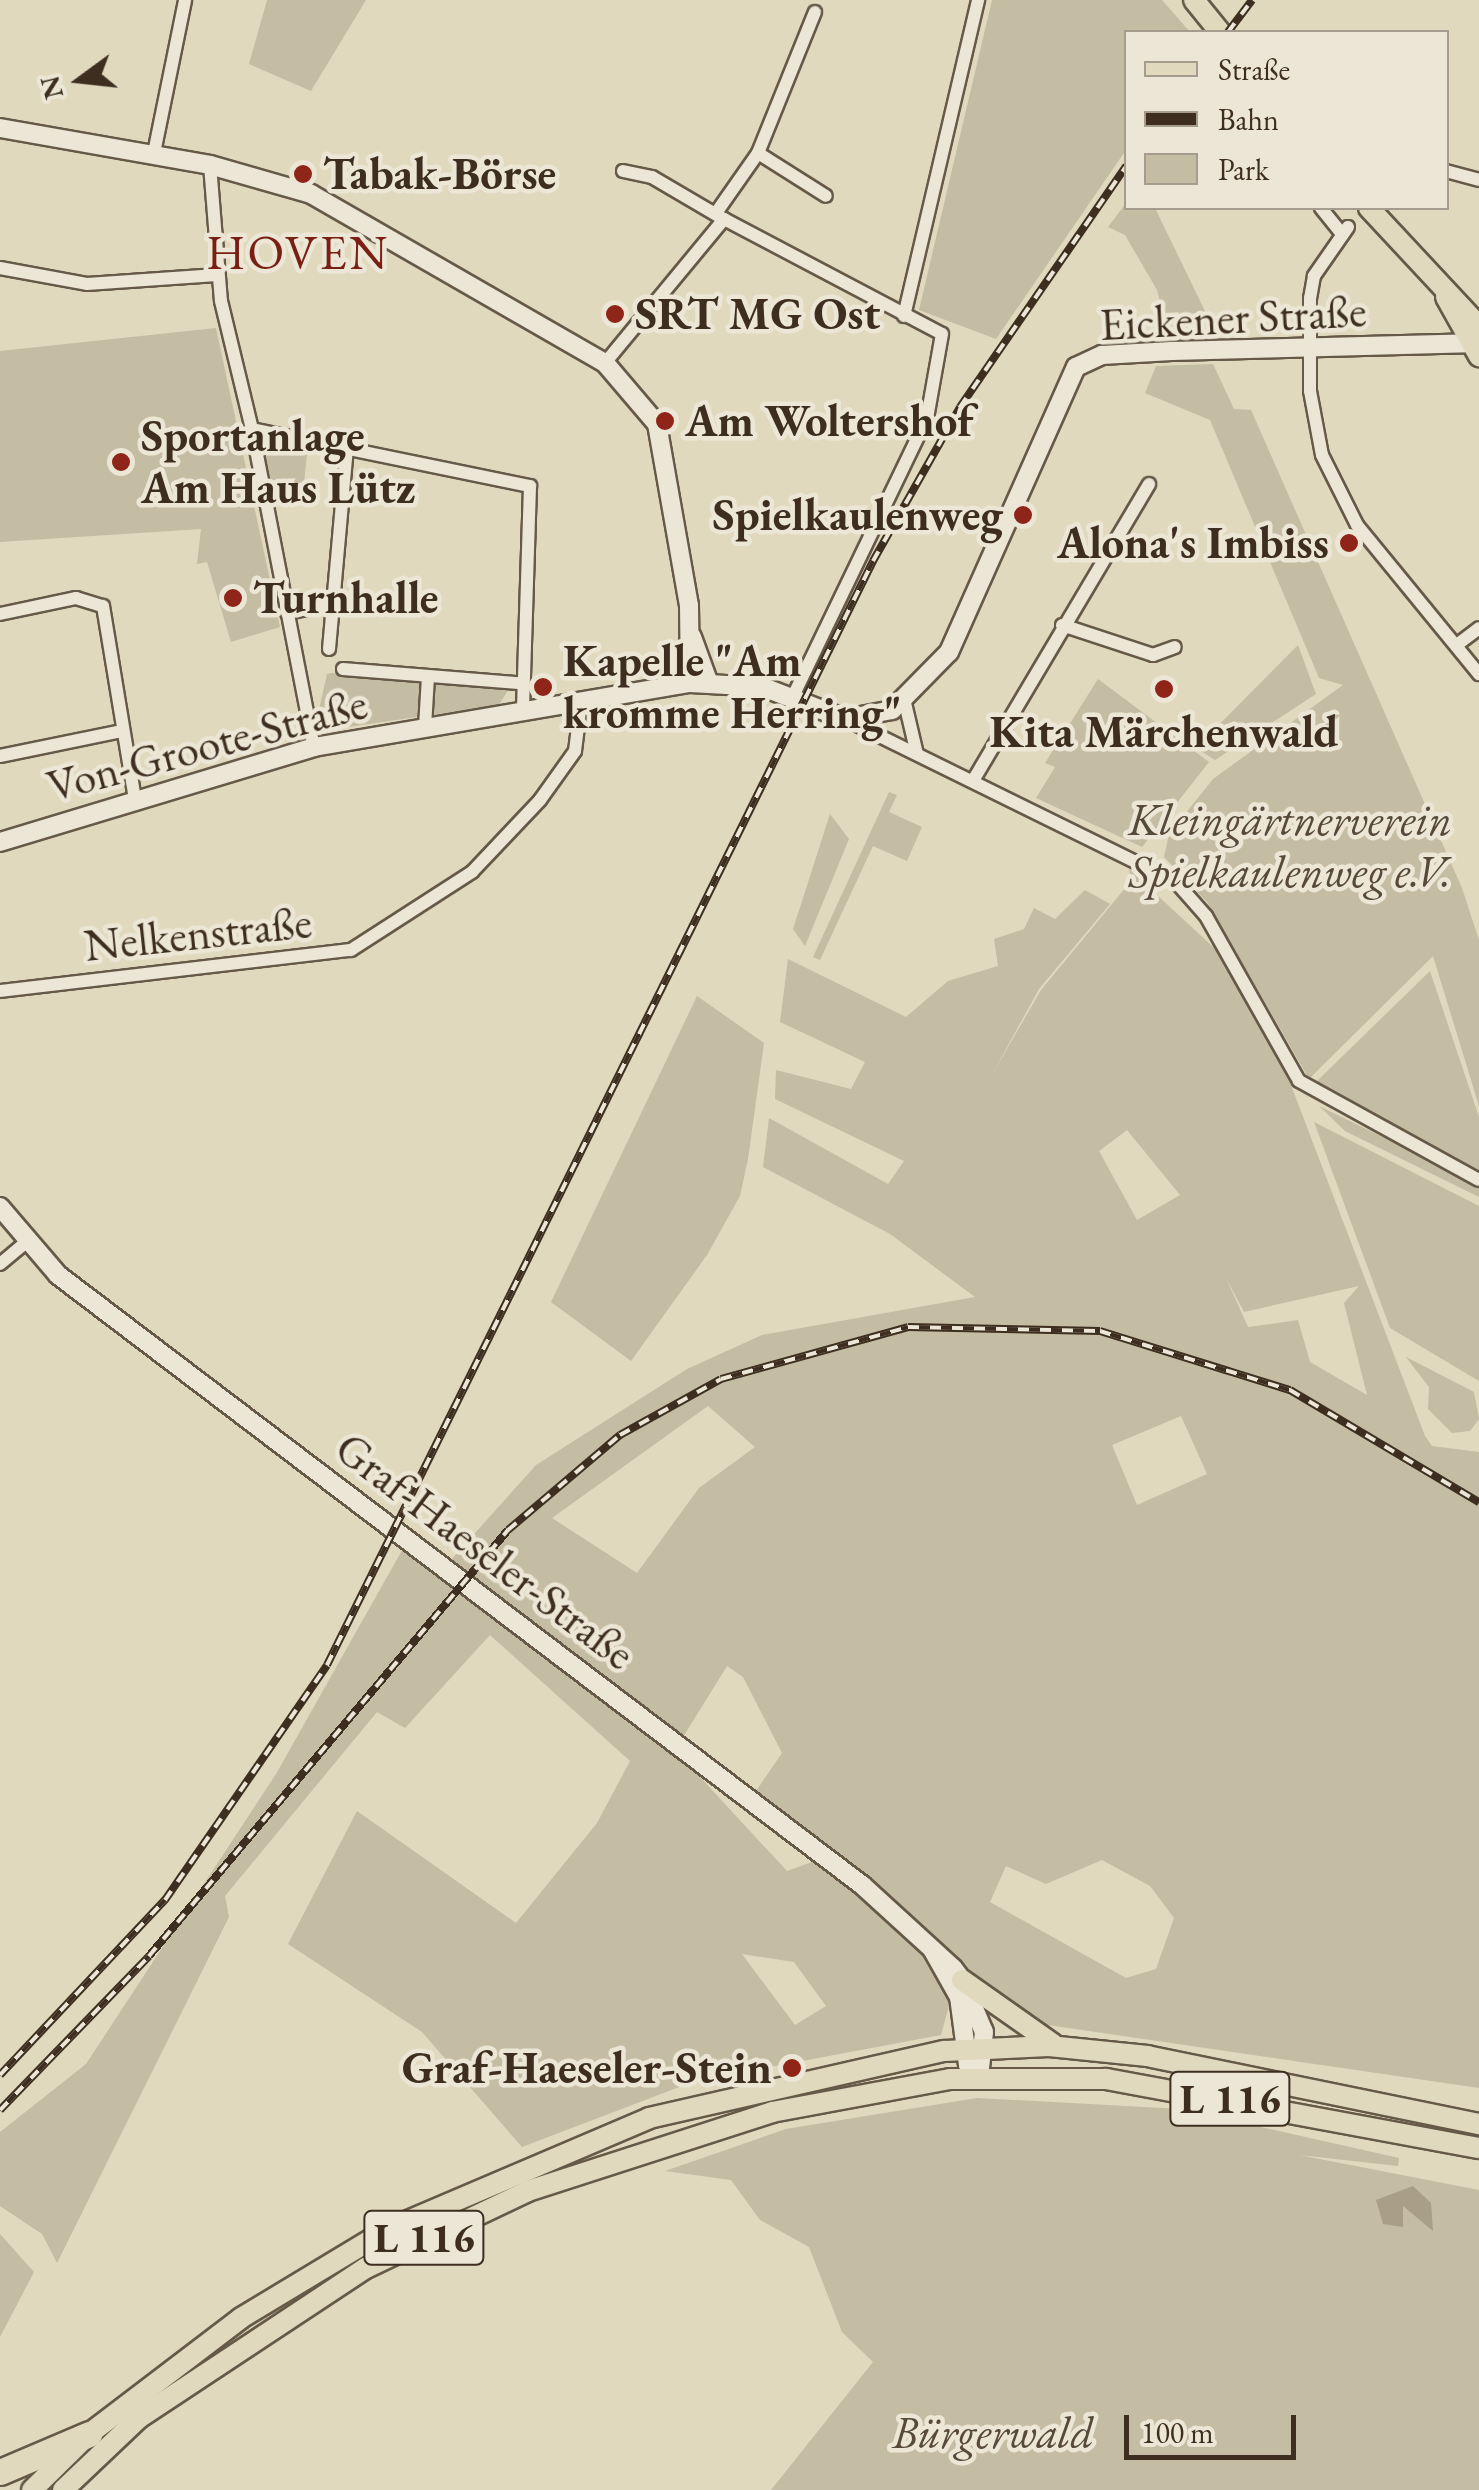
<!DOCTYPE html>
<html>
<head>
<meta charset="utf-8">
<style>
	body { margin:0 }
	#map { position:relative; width:1479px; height:2490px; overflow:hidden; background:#e0d9be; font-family:"EB Garamond",serif }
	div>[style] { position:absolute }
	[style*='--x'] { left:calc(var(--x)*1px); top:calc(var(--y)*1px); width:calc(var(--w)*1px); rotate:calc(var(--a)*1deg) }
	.green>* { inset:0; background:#c4bca3 }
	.water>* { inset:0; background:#a99f88 }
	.roads { filter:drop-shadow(2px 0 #665948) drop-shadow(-2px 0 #665948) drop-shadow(0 2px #665948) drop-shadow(0 -2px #665948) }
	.minor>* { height:12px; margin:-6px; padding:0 6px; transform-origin:6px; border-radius:6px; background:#ebe6d5 }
	.tertiary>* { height:18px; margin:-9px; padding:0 9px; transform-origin:9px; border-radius:9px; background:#ebe6d5 }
	.primary>* { height:20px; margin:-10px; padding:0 10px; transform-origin:10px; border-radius:10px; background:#e0d9be }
	.motorway>* { height:25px; margin:-12.5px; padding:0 12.5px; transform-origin:12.5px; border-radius:12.5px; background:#e0d9be }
	.rail>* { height:8px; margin-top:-4px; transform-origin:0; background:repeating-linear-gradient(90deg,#ebe6d5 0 11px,#3d2e20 0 22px); box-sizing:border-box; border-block:2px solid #3d2e20 }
	.dots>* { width:28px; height:28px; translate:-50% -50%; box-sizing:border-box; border:5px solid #ebe6d5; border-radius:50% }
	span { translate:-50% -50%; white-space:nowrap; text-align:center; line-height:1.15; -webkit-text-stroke:9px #ebe6d5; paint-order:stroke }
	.shield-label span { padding:2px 8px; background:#ebe6d5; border:2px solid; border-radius:8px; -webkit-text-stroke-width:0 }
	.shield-label { font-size:42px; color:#3d2e20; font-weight:700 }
	.poi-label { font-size:45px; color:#3d2e20; font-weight:700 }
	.left { translate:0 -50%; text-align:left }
	.right { translate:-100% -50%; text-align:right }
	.street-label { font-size:45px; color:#3d2e20 }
	.park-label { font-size:45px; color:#584a3a; font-style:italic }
	.neighbourhood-label { font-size:48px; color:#7a1f14; letter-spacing:2.5px }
	.legend { position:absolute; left:1124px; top:30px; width:325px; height:180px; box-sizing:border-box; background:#ebe6d5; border:2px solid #a59c8d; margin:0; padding:12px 18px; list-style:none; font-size:30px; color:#3d2e20 }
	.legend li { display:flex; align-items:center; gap:20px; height:50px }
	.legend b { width:50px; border:2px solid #a59c8d }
	.north { position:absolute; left:30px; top:30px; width:100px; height:100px; -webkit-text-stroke:8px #ebe6d5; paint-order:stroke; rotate:255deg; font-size:28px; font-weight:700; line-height:40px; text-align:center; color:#3d2e20 }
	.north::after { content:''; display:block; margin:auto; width:35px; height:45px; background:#3d2e20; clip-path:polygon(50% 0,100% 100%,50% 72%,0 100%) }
	.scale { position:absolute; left:1124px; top:2415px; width:172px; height:45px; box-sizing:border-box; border:5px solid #3d2e20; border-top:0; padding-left:12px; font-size:30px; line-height:35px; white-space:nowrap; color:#3d2e20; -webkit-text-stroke:8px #ebe6d5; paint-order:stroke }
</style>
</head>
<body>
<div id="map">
	<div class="green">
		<div style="clip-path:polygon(267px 0,366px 0,311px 91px,249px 64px)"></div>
		<div style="clip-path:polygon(992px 0,1162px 0,1190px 32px,1126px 32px,1126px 150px,996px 339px,919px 310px)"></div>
		<div style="clip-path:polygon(1126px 203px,1155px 208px,1220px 342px,1171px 342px,1157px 290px,1125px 235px,1108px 227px)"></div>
		<div style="clip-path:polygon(216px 328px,280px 627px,231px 642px,207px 562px,197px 564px,201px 529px,0 542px,0 351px)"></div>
		<div style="clip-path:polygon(1213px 364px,1234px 409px,1251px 410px,1462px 888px,1479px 940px,1479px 1106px,1433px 956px,1309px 1079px,1207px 902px,1164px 857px,1169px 834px,1213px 779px,1343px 685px,1319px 678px,1210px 420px,1145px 393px,1156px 366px)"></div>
		<div style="clip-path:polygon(255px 443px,307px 454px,302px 502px,268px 498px)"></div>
		<div style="clip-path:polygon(1298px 645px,1316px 694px,1215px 760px,1196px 748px)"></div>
		<div style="clip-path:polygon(327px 674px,332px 673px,508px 690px,499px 705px,314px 732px)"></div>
		<div style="clip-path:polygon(1098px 679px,1209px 762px,1142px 847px,1036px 798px,1055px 767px,1045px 763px)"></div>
		<div style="clip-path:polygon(889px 792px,897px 795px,889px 812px,922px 827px,907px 861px,873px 846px,820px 960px,813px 957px)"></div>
		<div style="clip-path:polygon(830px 814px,849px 839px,805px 946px,793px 929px)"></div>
		<div style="clip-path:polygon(evenodd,1129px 869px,1225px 958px,1281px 1059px,1425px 1436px,1432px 1446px,1479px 1452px,1479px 2088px,1041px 2024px,992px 1989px,950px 2002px,941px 2035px,695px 2081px,522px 2147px,422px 2032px,288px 1944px,357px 1811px,516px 1923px,597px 1823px,630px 1761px,490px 1635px,405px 1728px,377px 1712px,225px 1896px,229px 1917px,57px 2263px,42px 2234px,0 2206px,0 2132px,86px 2064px,276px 1774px,405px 1545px,442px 1570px,536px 1465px,687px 1369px,762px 1335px,975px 1297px,890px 1234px,763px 1167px,769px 1118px,888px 1184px,904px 1161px,775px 1099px,776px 1070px,851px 1089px,865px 1062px,780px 1022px,788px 959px,906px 1017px,948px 981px,998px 966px,994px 939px,1024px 929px,1034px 908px,1055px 919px,1085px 890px,1110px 904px,1039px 989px,990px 1078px,1041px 990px,1131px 881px,1129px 869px,1127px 1130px,1180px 1195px,1137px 1220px,1099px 1151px,1127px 1130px,1129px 869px,1226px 1278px,1244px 1312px,1359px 1286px,1344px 1303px,1367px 1395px,1310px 1362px,1298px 1320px,1248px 1327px,1226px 1278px,1129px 869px,708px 1406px,755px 1447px,699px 1488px,637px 1573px,552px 1518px,708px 1406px,1129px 869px,1181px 1416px,1207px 1474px,1137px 1505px,1112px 1445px,1181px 1416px,1129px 869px,727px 1666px,743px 1677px,782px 1753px,756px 1791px,834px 1854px,787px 1871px,675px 1750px,727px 1666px,1129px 869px,1102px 1860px,1150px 1886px,1174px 1918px,1156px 1969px,1126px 1978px,990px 1902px,1006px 1866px,1046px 1884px,1102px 1860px,1129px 869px,742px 1954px,794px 1962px,826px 2006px,795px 2025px,742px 1954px)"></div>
		<div style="clip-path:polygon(1430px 971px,1479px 1117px,1479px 1175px,1315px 1083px)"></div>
		<div style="clip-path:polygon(697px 996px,764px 1043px,748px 1159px,740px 1196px,707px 1255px,631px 1361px,551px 1302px)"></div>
		<div style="clip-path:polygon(1319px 1106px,1479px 1184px,1479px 1197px,1345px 1131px)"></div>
		<div style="clip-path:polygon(1314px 1122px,1479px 1206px,1479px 1381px,1390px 1328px)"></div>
		<div style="clip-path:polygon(1406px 1357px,1474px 1392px,1479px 1419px,1470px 1431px,1452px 1433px,1428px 1409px,1429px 1387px)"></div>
		<div style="clip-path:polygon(977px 2098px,1181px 2109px,1399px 2158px,1398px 2166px,1299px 2155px,1479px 2190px,1479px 2490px,771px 2490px,873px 2362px,842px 2332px,809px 2247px,760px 2220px,731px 2180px,665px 2171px,786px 2129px)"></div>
		<div style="clip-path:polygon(0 2234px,34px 2272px,0 2337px)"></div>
	</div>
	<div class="water">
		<div style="clip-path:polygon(1413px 2186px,1431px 2203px,1433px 2231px,1403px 2206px,1403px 2227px,1383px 2224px,1376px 2200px)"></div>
	</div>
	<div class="roads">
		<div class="minor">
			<div style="--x:154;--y:153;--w:156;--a:-78.5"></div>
			<div style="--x:758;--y:153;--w:80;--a:32.3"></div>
			<div style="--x:210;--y:165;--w:136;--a:85.4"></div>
			<div style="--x:221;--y:301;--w:132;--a:76.4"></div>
			<div style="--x:252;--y:429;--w:284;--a:11.6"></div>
			<div style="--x:530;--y:486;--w:227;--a:91.8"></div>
			<div style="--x:623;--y:171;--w:30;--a:12"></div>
			<div style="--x:652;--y:177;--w:81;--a:30.4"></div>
			<div style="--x:1446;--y:171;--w:34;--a:15"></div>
			<div style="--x:1321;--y:208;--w:32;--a:51"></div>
			<div style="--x:716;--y:213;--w:73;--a:-55"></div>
			<div style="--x:758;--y:153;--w:152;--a:-68"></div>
			<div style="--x:1348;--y:227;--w:60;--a:124.8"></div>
			<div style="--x:1314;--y:276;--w:22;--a:100"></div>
			<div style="--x:1310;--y:298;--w:93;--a:90"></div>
			<div style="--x:1310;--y:391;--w:65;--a:79.4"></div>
			<div style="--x:1322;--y:455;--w:78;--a:63.4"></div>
			<div style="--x:1357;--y:525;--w:193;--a:50.7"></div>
			<div style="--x:0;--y:268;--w:88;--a:10.4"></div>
			<div style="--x:87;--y:284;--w:130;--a:-4"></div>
			<div style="--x:904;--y:316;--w:325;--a:-76.8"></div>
			<div style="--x:605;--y:363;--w:187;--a:-50.4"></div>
			<div style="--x:724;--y:219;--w:246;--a:27.8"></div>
			<div style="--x:942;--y:334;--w:85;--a:100.1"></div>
			<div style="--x:927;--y:418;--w:309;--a:115.7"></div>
			<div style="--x:252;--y:429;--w:324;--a:79"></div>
			<div style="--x:287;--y:613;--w:45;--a:-11.6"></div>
			<div style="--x:0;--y:614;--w:78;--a:-11.9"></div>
			<div style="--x:76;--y:598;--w:28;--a:17"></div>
			<div style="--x:103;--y:606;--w:196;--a:80.6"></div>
			<div style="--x:1062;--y:625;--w:96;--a:18.2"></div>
			<div style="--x:1153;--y:655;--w:23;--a:-20"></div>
			<div style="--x:1458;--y:644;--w:26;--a:-37"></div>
			<div style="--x:329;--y:649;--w:202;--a:-84.9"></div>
			<div style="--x:343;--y:669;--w:176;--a:4.6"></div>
			<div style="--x:905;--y:703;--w:52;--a:76.8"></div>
			<div style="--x:845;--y:719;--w:369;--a:26.2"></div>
			<div style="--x:1176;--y:882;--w:45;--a:48.6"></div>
			<div style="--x:1206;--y:916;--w:189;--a:60.6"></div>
			<div style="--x:1299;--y:1081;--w:205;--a:28.8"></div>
			<div style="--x:425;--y:727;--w:50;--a:-86.6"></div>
			<div style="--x:0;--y:756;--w:125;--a:-11.6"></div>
			<div style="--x:974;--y:779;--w:343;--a:-59.3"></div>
			<div style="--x:0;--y:991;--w:353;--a:-6.7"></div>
			<div style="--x:351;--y:950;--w:144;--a:-32.8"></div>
			<div style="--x:472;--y:872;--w:99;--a:-46.6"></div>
			<div style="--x:540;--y:800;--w:60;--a:-54.5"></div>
			<div style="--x:575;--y:751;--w:48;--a:-82.9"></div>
			<div style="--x:0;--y:1264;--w:33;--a:-40"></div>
		</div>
		<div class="tertiary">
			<div style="--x:0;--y:128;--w:213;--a:10"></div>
			<div style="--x:210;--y:165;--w:105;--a:16"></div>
			<div style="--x:311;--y:194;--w:339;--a:29.9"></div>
			<div style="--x:605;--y:363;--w:80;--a:49.6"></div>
			<div style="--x:657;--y:424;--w:184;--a:80"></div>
			<div style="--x:689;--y:605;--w:78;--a:89.3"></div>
			<div style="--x:692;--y:637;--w:47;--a:70"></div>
			<div style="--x:0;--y:842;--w:328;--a:-16.8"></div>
			<div style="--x:314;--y:747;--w:381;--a:-9.7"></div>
			<div style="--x:690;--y:683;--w:73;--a:3.1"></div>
			<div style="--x:763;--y:687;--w:88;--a:21.3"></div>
			<div style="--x:845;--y:719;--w:48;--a:-10.8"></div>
			<div style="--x:892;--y:710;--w:81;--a:-45.5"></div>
			<div style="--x:949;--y:652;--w:312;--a:-66"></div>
			<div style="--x:1076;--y:367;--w:29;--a:-25"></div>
			<div style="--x:1102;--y:355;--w:70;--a:-3.3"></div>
			<div style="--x:1172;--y:351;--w:307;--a:-1.5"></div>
			<div style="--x:0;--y:1207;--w:89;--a:49.5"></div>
			<div style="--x:58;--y:1275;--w:1009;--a:37.19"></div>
			<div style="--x:862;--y:1885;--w:123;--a:42.4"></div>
			<div style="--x:953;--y:1968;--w:15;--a:53"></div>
			<div style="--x:962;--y:1980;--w:56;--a:67.1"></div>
			<div style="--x:984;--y:2032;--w:45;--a:96.3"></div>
			<div style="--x:979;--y:2077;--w:16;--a:-133"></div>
			<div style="--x:968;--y:2065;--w:69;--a:-97.5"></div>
			<div style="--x:959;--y:1997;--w:55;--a:-119.4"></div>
		</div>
		<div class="primary">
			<div style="--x:1194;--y:0;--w:41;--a:50.9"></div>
			<div style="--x:1369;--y:208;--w:161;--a:47"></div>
			<div style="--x:1446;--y:297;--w:68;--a:60.8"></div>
			<div style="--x:962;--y:1980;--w:111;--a:35.1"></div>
			<div style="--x:32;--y:2490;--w:80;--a:-44.5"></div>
			<div style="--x:89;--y:2434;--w:191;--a:-37.3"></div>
			<div style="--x:241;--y:2318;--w:170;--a:-31.1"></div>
			<div style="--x:387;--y:2230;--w:285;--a:-23.1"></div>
			<div style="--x:649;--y:2118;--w:303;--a:-12.8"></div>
			<div style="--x:945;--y:2051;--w:104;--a:-2.8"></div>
			<div style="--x:1049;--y:2046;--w:99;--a:5.8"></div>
			<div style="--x:1147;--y:2056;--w:339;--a:11.6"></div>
			<div style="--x:63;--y:2490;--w:105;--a:-43.5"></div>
			<div style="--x:139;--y:2418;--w:272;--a:-33.5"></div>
			<div style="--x:366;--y:2268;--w:179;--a:-25.4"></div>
			<div style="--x:528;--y:2191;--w:256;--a:-17.9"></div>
			<div style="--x:772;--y:2112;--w:181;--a:-10.5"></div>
			<div style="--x:950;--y:2079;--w:156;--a:0"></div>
			<div style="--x:1106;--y:2079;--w:379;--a:10.5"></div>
		</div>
		<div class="motorway">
			<div style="--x:0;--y:2472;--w:97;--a:-23.1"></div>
		</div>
	</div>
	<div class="rail">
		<div style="--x:1228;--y:32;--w:40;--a:-53"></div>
		<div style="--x:0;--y:2075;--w:241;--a:-46.7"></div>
		<div style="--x:165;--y:1900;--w:285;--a:-55.4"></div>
		<div style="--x:327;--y:1665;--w:1232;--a:-63.68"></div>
		<div style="--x:873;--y:561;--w:177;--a:-60.5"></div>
		<div style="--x:960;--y:407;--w:293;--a:-55.4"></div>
		<div style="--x:0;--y:2110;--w:214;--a:-45.9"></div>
		<div style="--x:149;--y:1956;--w:557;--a:-49.88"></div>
		<div style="--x:508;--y:1530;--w:147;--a:-40.3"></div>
		<div style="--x:620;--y:1435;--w:115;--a:-29"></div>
		<div style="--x:721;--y:1379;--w:194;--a:-15.5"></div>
		<div style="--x:908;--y:1327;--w:192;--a:1.2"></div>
		<div style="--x:1100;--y:1331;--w:199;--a:17.3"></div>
		<div style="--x:1290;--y:1390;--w:220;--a:30.7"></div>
	</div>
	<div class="dots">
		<div style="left:303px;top:174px;background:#8f2418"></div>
		<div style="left:615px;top:314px;background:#8f2418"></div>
		<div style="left:665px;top:421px;background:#8f2418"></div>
		<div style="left:121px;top:462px;background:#8f2418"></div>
		<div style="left:1023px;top:515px;background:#8f2418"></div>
		<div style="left:1349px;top:543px;background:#8f2418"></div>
		<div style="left:233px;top:598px;background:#8f2418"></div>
		<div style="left:543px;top:687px;background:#8f2418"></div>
		<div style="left:1164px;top:689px;background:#8f2418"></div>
		<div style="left:792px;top:2068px;background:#8f2418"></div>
	</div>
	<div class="shield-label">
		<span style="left:1230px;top:2099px">L 116</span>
		<span style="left:424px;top:2238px">L 116</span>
	</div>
	<div class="poi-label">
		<span class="left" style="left:323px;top:174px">Tabak-Börse</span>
		<span class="left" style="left:635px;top:314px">SRT MG Ost</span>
		<span class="left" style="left:685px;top:421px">Am Woltershof</span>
		<span class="left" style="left:141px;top:462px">Sportanlage<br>Am Haus Lütz</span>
		<span class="right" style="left:1003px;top:515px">Spielkaulenweg</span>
		<span class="right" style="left:1329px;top:543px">Alona's Imbiss</span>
		<span class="left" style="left:253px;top:598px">Turnhalle</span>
		<span class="left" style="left:563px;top:687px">Kapelle "Am<br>kromme Herring"</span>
		<span style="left:1164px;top:732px">Kita Märchenwald</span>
		<span class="right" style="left:772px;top:2068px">Graf-Haeseler-Stein</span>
	</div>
	<div class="street-label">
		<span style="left:1233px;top:318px;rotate:-3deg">Eickener Straße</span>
		<span style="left:207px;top:745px;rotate:-15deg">Von-Groote-Straße</span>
		<span style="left:198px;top:934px;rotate:-6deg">Nelkenstraße</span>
		<span style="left:485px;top:1551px;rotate:37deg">Graf-Haeseler-Straße</span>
	</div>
	<div class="park-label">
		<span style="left:1290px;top:846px">Kleingärtnerverein<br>Spielkaulenweg e.V.</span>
		<span style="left:993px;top:2433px">Bürgerwald</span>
	</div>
	<div class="neighbourhood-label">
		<span style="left:298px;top:253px">HOVEN</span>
	</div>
	<ul class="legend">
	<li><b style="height:12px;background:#e0d9be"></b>Straße</li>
	<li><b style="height:12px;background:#3d2e20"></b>Bahn</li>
	<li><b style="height:28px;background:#c4bca3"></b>Park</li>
	</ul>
	<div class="north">N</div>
	<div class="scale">100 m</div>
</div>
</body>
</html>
